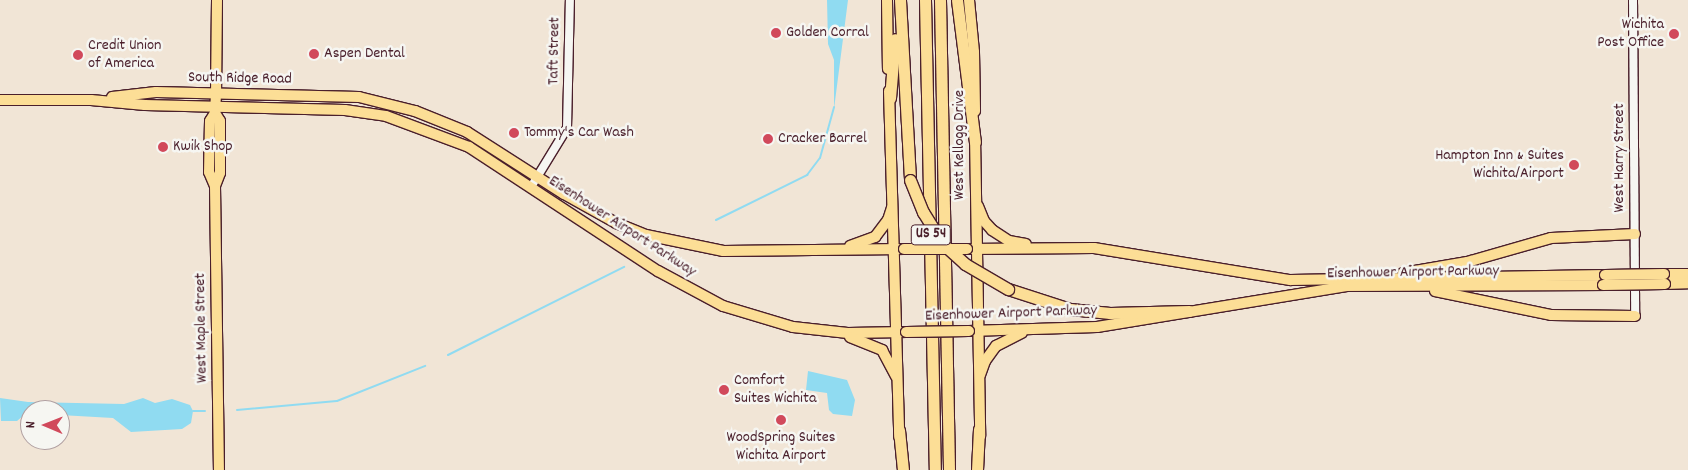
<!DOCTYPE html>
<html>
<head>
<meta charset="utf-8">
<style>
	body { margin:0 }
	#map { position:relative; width:1688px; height:470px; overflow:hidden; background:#f1e5d6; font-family:Dekko,sans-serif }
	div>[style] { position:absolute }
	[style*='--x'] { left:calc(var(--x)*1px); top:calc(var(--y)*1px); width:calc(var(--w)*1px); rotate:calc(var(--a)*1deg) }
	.water>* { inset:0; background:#90dbf1 }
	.stream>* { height:2px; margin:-1px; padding:0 1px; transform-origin:1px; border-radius:1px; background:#90dbf1 }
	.roads { filter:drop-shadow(1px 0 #4a1f2b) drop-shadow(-1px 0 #4a1f2b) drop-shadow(0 1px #4a1f2b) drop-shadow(0 -1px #4a1f2b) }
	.minor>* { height:8px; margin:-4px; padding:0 4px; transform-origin:4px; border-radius:4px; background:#f6f6f2 }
	.major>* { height:10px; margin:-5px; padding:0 5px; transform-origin:5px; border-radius:5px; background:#fcde96 }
	.highway>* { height:11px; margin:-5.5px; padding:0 5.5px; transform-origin:5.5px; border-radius:5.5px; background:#fcde96 }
	.bridges { filter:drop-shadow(1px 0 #4a1f2b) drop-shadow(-1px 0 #4a1f2b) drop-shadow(0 1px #4a1f2b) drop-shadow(0 -1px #4a1f2b) }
	.major-bridge>* { height:10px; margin:-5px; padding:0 5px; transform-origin:5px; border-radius:5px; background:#fcde96 }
	.highway-bridge>* { height:11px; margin:-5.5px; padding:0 5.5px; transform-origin:5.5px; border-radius:5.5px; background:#fcde96 }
	.dots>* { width:14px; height:14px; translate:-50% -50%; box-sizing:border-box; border:2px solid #f6f6f2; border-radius:50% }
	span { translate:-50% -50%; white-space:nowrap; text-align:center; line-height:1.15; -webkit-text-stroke:5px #f6f6f2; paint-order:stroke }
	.shield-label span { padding:1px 4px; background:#f6f6f2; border:1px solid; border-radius:4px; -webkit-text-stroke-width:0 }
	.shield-label { font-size:15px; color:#4a1f2b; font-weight:700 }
	.poi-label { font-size:16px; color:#4a1f2b }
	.right { translate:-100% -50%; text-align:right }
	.left { translate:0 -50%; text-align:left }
	.street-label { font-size:16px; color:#4a1f2b }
	.north { position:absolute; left:20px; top:400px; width:50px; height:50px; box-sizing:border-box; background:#f6f6f2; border:1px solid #b1a0a2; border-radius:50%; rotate:271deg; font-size:14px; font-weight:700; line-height:20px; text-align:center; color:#4a1f2b }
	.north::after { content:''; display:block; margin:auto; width:18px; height:22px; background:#d1495b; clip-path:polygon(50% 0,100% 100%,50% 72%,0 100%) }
</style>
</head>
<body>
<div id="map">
	<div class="water">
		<div style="clip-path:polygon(827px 0,848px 0,834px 109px,834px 60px,828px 44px)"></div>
		<div style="clip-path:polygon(808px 371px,847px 380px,855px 400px,852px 416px,833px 414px,829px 410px,827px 393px,806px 390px)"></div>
		<div style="clip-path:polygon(0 398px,28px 402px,124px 404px,143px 398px,155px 403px,172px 399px,190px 405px,193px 411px,191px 423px,182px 429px,131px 432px,113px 418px,60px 415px,60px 410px,30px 410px,17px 421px,1px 421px)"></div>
	</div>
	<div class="stream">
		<div style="--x:716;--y:220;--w:102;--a:-26.3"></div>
		<div style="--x:807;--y:175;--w:21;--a:-53"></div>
		<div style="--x:820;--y:158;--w:53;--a:-74.6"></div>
		<div style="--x:448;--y:355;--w:197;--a:-26.6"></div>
		<div style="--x:237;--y:410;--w:100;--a:-5.1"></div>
		<div style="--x:337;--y:401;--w:95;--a:-21.7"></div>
		<div style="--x:193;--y:411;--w:12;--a:0"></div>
	</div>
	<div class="roads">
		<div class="minor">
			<div style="--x:1633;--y:0;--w:316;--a:89.6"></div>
			<div style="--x:531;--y:187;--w:69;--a:-58.6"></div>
			<div style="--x:567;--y:128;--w:128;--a:-88.7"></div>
		</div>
		<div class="major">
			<div style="--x:217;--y:0;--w:94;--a:90.6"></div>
			<div style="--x:216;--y:94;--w:19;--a:93"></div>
			<div style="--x:215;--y:113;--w:9;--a:122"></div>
			<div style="--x:210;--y:121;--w:51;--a:91.1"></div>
			<div style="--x:209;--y:172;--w:15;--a:67"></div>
			<div style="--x:215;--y:186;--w:284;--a:89.2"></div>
			<div style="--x:887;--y:0;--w:69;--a:89.2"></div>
			<div style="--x:969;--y:0;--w:52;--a:84.5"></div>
			<div style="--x:974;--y:52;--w:59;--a:89"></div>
			<div style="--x:889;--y:91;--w:346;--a:88.3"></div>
			<div style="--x:112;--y:97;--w:44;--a:-6.5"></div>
			<div style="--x:156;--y:92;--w:203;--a:1.4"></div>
			<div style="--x:359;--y:97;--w:58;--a:14"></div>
			<div style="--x:415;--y:111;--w:56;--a:22"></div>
			<div style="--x:467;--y:132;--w:115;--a:32.6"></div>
			<div style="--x:564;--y:194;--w:60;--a:29.1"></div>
			<div style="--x:616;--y:223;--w:32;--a:22"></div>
			<div style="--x:646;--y:235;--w:79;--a:11.7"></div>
			<div style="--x:723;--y:251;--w:181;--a:-0.6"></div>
			<div style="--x:0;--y:100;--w:91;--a:0"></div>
			<div style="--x:91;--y:100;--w:54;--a:5.3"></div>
			<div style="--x:145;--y:105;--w:200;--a:1.4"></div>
			<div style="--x:345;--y:110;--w:41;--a:8.3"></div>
			<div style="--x:386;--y:116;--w:89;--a:20.5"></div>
			<div style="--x:469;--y:147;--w:226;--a:33.3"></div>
			<div style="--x:658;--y:271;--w:74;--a:28.3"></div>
			<div style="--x:723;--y:306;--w:73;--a:16.7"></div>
			<div style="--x:793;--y:327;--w:55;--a:6.2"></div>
			<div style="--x:848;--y:333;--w:58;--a:-1"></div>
			<div style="--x:215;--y:113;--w:9;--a:58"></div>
			<div style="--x:220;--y:121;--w:52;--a:90"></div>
			<div style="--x:220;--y:173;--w:14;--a:111"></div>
			<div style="--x:975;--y:136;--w:300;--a:89"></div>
			<div style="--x:978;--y:206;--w:16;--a:68"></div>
			<div style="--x:984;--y:221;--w:12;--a:48"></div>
			<div style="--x:992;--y:230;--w:20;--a:33"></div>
			<div style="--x:1009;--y:241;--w:17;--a:10"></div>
			<div style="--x:850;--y:246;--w:27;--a:-20"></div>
			<div style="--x:875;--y:237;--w:21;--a:-53"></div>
			<div style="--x:888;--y:220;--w:13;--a:-72"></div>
			<div style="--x:967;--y:249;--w:127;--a:-0.5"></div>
			<div style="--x:1094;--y:248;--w:199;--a:9.3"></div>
			<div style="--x:1290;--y:280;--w:315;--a:-0.9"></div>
			<div style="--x:1403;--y:273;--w:65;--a:-9.8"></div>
			<div style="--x:1467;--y:262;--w:87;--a:-15.9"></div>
			<div style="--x:1551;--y:238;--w:84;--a:-2.7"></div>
			<div style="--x:1664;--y:274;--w:24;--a:0"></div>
			<div style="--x:1665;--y:284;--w:23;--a:-2"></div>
			<div style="--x:1435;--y:291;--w:118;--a:11.7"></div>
			<div style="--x:1551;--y:315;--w:84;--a:0.7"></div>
			<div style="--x:969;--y:331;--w:128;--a:-1.8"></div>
			<div style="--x:1097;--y:327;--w:253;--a:-9.3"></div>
			<div style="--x:1347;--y:286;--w:256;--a:-0.2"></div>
			<div style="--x:850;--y:337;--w:35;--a:22"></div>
			<div style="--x:882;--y:350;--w:30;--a:62"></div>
			<div style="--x:980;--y:375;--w:15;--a:-70"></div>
			<div style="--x:985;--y:361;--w:19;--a:-54"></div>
			<div style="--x:996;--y:346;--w:29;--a:-27"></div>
		</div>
		<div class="highway">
			<div style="--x:900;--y:0;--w:180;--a:86.8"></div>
			<div style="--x:925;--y:0;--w:470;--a:88.8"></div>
			<div style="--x:940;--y:0;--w:470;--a:88.9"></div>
			<div style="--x:957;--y:0;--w:143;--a:82.8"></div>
			<div style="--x:890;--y:98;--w:59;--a:-85.2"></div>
			<div style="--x:1008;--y:289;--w:65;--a:17.9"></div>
			<div style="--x:1070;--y:309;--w:40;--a:5.7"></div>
			<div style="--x:1110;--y:313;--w:79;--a:-1.5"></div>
			<div style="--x:899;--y:430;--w:40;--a:84.3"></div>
			<div style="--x:977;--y:470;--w:41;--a:-87.2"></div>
		</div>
	</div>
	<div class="bridges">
		<div class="major-bridge">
			<div style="--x:904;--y:249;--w:63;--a:0"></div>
			<div style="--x:1605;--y:275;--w:59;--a:-1"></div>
			<div style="--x:1603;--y:285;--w:62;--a:-0.9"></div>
			<div style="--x:906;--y:332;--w:63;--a:-0.9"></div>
		</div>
		<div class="highway-bridge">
			<div style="--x:910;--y:180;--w:35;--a:68"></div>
			<div style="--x:923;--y:212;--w:38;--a:58"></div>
			<div style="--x:943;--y:244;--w:30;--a:42"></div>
			<div style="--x:965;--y:264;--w:50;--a:30.2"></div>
		</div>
	</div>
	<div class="dots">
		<div style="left:776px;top:33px;background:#d1495b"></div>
		<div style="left:1674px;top:34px;background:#d1495b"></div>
		<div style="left:314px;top:54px;background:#d1495b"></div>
		<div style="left:78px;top:55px;background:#d1495b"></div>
		<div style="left:514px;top:133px;background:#d1495b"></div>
		<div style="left:768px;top:139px;background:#d1495b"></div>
		<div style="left:163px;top:147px;background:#d1495b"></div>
		<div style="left:1574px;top:165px;background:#d1495b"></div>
		<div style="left:724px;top:390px;background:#d1495b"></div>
		<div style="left:781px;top:420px;background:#d1495b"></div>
	</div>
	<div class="shield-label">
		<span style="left:931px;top:235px">US 54</span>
	</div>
	<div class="poi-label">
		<span class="right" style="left:1664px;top:34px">Wichita<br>Post Office</span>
		<span class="left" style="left:786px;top:33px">Golden Corral</span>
		<span class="left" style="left:88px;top:55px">Credit Union<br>of America</span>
		<span class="left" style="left:324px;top:54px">Aspen Dental</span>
		<span class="left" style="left:524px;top:133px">Tommy's Car Wash</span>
		<span class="left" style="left:778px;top:139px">Cracker Barrel</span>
		<span class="left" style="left:173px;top:147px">Kwik Shop</span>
		<span class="right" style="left:1564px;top:165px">Hampton Inn &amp; Suites<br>Wichita/Airport</span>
		<span class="left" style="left:734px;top:390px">Comfort<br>Suites Wichita</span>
		<span style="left:781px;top:447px">WoodSpring Suites<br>Wichita Airport</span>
	</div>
	<div class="street-label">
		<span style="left:555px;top:51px;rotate:-89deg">Taft Street</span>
		<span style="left:240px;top:79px;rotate:1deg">South Ridge Road</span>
		<span style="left:960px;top:145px;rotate:-90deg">West Kellogg Drive</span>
		<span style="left:1620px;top:158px;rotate:-90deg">West Harry Street</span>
		<span style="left:622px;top:227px;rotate:33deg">Eisenhower Airport Parkway</span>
		<span style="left:1413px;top:273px;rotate:-1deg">Eisenhower Airport Parkway</span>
		<span style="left:1011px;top:314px;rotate:-2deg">Eisenhower Airport Parkway</span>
		<span style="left:202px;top:328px;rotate:-91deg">West Maple Street</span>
	</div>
	<div class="north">N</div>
</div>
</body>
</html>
